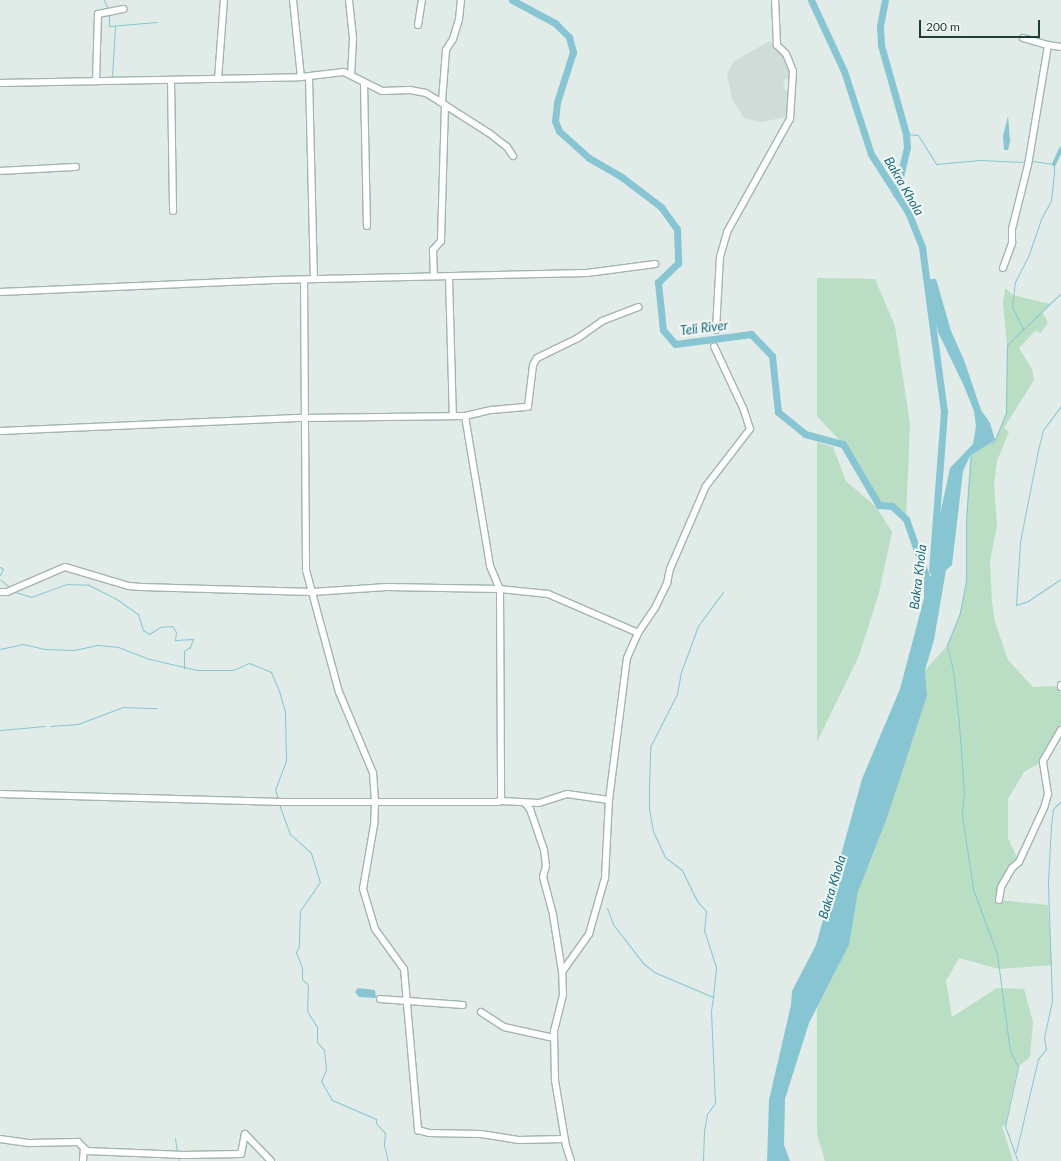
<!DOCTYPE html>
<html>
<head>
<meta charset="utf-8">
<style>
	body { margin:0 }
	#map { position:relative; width:1061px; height:1161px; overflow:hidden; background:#e1ece8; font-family:Lato,sans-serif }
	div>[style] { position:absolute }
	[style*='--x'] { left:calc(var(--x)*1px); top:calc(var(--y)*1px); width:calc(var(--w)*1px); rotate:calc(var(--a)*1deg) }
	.built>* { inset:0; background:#cfdcd7 }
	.green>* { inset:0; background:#b9dec4 }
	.water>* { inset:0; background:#87c5d3 }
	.stream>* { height:1px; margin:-0.5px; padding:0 0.5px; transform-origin:0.5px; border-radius:0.5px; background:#87c5d3 }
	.canal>* { height:4px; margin:-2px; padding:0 2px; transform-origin:2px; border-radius:2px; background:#87c5d3 }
	.river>* { height:7px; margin:-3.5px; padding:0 3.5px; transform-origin:3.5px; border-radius:3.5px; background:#87c5d3 }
	.roads { filter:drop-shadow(1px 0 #a4b4af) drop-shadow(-1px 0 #a4b4af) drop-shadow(0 1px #a4b4af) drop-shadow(0 -1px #a4b4af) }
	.minor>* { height:6px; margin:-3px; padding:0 3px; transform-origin:3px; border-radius:3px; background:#fff }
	span { translate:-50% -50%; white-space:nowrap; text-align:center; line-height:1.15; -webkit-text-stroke:4px #f2f8f5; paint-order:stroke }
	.water-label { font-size:13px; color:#19677b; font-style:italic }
	.scale { position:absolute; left:919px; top:20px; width:121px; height:18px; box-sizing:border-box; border:2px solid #213d37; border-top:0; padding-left:5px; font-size:12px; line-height:14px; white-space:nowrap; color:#213d37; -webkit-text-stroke:3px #f2f8f5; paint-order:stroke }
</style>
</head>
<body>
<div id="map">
	<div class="built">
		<div style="clip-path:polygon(770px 41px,786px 59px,792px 78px,785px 79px,783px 82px,785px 90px,790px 92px,787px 117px,760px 122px,744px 118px,732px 99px,727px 74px,734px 61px)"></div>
	</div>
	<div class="green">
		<div style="clip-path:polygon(817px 278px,875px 279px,895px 326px,910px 424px,906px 519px,892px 506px,879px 505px,843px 444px,817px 416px)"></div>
		<div style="clip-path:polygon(1005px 288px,1013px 295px,1050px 304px,1042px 312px,1048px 322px,1041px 333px,1035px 331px,1019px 348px,1032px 369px,1034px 380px,1004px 428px,1009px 432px,997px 461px,994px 485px,997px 526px,990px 561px,992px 602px,995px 622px,1008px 660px,1033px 687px,1061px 686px,1061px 730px,1043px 761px,1024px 772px,1008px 799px,1008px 838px,1019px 862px,1012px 868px,999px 900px,1048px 905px,1052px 965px,999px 969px,959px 958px,946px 981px,952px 1017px,997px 988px,1024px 989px,1033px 1022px,1030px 1057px,1018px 1067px,1005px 1126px,1002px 1126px,1013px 1161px,825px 1161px,817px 1134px,817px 1008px,849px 945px,858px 892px,887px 818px,927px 696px,925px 670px,947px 646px,960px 613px,966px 581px,966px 520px,970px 456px,995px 440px,1006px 413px,1007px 345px,1003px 303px)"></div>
		<div style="clip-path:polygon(817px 442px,833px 447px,846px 481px,877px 508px,892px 532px,879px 593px,859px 656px,817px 742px)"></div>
	</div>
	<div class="water">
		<div style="clip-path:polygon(1008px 116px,1010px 141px,1008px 150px,1004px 150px,1003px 136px)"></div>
		<div style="clip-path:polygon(926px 279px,936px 279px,951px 331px,964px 360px,981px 410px,990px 423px,995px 440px,970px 456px,963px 471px,952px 565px,946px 570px,934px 640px,925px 670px,927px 696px,887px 818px,858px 892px,849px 945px,809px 1023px,785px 1099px,784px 1145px,790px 1161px,767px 1161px,769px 1100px,791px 1005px,792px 991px,816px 945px,862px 779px,900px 689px,924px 598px,924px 571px,931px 577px,934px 543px,950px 468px,973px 444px,976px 426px,974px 411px,964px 386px,938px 332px)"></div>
		<div style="clip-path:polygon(358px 988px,375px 990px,376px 998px,359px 997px,355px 992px)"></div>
	</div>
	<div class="stream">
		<div style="--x:104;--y:0;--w:10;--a:66"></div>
		<div style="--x:109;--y:14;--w:12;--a:90"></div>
		<div style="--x:109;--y:26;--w:48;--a:-4.8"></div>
		<div style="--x:112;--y:78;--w:52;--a:-86.7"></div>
		<div style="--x:906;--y:134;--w:12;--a:5"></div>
		<div style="--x:918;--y:135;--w:34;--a:58"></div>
		<div style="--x:936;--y:164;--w:44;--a:-5.2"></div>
		<div style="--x:980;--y:160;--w:45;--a:2.5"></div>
		<div style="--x:1023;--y:329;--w:25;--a:-116"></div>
		<div style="--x:1012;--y:306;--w:24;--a:-83"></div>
		<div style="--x:1015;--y:282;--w:31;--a:-63"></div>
		<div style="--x:1029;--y:254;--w:39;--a:-71"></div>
		<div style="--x:1042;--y:217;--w:18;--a:-61"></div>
		<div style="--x:1051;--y:201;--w:27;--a:-84"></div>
		<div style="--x:1054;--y:174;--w:10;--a:-90"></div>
		<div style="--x:1054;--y:164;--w:22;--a:-172"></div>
		<div style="--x:1061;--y:406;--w:30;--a:127"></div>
		<div style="--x:1043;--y:430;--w:21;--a:104"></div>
		<div style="--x:1038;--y:450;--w:94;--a:101.1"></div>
		<div style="--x:1020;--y:542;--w:63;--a:93.6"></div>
		<div style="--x:1016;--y:605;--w:13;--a:-18"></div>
		<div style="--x:1028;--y:601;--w:40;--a:-34"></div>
		<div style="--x:991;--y:444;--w:6;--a:-45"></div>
		<div style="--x:995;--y:440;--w:29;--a:-68"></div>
		<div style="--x:1006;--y:413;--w:68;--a:-89.2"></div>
		<div style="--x:1007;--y:345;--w:75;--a:-43.9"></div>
		<div style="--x:971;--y:456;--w:64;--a:94.5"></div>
		<div style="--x:966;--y:520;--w:61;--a:90"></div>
		<div style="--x:966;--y:581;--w:33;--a:101"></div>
		<div style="--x:960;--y:613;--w:35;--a:112"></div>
		<div style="--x:947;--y:646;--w:25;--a:76"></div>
		<div style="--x:953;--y:670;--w:54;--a:83.7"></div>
		<div style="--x:959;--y:724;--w:68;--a:85.8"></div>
		<div style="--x:964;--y:792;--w:23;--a:95"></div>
		<div style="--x:962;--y:815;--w:75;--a:81.5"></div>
		<div style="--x:973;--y:889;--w:69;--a:69.7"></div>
		<div style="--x:997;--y:954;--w:98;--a:82.4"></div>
		<div style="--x:1010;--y:1051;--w:18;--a:63"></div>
		<div style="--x:1018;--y:1067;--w:60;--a:102.4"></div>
		<div style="--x:1005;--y:1126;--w:37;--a:70"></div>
		<div style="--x:0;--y:567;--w:4;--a:34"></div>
		<div style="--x:3;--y:569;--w:7;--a:117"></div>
		<div style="--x:0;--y:579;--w:13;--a:42"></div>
		<div style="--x:15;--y:592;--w:17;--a:17"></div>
		<div style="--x:31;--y:597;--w:37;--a:-20"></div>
		<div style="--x:66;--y:584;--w:23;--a:2"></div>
		<div style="--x:89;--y:585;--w:29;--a:27"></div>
		<div style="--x:115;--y:598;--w:28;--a:35"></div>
		<div style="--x:138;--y:614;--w:17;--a:73"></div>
		<div style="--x:143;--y:630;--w:7;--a:34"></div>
		<div style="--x:149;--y:634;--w:13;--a:-32"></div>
		<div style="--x:160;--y:627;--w:12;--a:-5"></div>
		<div style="--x:172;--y:626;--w:7;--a:56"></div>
		<div style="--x:176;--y:632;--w:8;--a:97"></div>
		<div style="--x:175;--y:640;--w:18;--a:-3"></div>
		<div style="--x:193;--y:639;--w:9;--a:111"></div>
		<div style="--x:190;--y:647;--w:7;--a:146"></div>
		<div style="--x:184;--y:651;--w:17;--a:90"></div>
		<div style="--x:0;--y:649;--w:24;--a:-12"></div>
		<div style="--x:23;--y:644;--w:23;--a:13"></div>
		<div style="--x:45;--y:649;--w:29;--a:2"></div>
		<div style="--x:74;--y:650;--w:25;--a:-12"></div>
		<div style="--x:98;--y:645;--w:20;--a:6"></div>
		<div style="--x:118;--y:647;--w:34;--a:21"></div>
		<div style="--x:150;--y:659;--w:48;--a:13.2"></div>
		<div style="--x:197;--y:670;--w:36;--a:0"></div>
		<div style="--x:233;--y:670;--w:17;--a:-24"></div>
		<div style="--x:249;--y:663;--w:24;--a:22"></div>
		<div style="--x:271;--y:672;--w:21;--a:67"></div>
		<div style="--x:279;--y:691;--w:22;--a:74"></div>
		<div style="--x:285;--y:712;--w:49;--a:88.8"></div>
		<div style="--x:286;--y:761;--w:30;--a:111"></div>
		<div style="--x:275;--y:789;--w:10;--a:73"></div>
		<div style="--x:50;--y:726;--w:28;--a:-4"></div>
		<div style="--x:78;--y:724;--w:48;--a:-20.7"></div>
		<div style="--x:123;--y:707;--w:34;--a:2"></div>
		<div style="--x:0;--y:730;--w:45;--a:-5.1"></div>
		<div style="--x:279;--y:804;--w:32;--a:70"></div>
		<div style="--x:290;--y:834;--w:28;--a:42"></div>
		<div style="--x:311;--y:853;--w:30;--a:73"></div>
		<div style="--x:320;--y:882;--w:35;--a:125"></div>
		<div style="--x:300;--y:911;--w:35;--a:92"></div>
		<div style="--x:299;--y:946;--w:7;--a:117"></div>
		<div style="--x:296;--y:952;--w:17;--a:69"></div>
		<div style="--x:302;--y:968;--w:11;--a:90"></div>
		<div style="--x:302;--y:979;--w:8;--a:45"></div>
		<div style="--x:308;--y:985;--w:26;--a:92"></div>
		<div style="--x:307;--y:1011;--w:19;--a:58"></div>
		<div style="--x:317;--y:1027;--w:15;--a:90"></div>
		<div style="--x:317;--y:1042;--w:11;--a:49"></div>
		<div style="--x:324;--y:1050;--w:20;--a:84"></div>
		<div style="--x:326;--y:1070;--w:12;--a:114"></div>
		<div style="--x:321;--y:1081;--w:22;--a:60"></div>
		<div style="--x:332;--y:1100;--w:48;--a:23.4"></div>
		<div style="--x:376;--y:1119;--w:4;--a:90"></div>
		<div style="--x:376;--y:1123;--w:13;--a:48"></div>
		<div style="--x:385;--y:1133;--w:12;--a:95"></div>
		<div style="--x:384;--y:1145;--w:16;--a:76"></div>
		<div style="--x:607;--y:908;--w:17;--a:69"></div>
		<div style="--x:613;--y:924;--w:49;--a:52.4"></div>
		<div style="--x:643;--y:963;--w:14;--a:39"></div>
		<div style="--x:654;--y:972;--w:64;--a:23"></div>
		<div style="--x:713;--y:997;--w:14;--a:98"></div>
		<div style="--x:711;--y:1011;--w:92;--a:87.5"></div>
		<div style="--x:715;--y:1103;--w:14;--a:126"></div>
		<div style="--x:707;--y:1114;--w:17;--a:100"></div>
		<div style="--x:704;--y:1131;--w:30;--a:92"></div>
		<div style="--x:713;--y:997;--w:30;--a:-84"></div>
		<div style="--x:716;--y:967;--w:38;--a:-108"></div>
		<div style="--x:704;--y:931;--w:20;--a:-84"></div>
		<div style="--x:706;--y:911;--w:13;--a:-132"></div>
		<div style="--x:697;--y:901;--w:34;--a:-116"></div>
		<div style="--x:682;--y:870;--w:21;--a:-143"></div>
		<div style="--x:665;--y:857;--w:29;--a:-115"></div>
		<div style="--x:653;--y:831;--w:22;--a:-100"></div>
		<div style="--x:649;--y:809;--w:25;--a:-90"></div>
		<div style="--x:649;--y:784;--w:37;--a:-88"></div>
		<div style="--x:650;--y:747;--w:59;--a:-63"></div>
		<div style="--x:677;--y:694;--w:22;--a:-80"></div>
		<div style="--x:681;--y:672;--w:49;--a:-69.7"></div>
		<div style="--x:698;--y:626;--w:42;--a:-53.7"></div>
		<div style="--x:175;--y:1138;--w:15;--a:82"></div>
		<div style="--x:1016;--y:1152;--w:96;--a:-76.7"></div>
		<div style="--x:1038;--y:1059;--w:13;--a:-51"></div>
		<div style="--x:1046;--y:1049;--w:11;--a:-100"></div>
		<div style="--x:1044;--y:1038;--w:39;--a:-78"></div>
		<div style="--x:1052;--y:1000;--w:117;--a:-92"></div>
		<div style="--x:1048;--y:883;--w:57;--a:-87"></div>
		<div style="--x:1051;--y:826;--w:17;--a:-83"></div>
		<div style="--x:1053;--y:809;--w:11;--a:-45"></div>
		<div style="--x:178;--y:1157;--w:4;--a:76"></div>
	</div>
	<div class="canal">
		<div style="--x:1054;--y:164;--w:17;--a:-65"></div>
	</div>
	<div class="river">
		<div style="--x:512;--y:0;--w:49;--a:28.1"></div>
		<div style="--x:555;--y:23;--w:20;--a:45"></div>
		<div style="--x:569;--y:37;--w:16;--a:75"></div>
		<div style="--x:573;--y:52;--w:52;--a:107.7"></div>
		<div style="--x:557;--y:102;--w:19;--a:96"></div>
		<div style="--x:555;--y:121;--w:11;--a:68"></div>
		<div style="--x:559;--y:131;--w:40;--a:42"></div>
		<div style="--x:589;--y:158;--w:39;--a:30"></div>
		<div style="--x:623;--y:178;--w:48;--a:37.3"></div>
		<div style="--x:661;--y:207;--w:27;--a:54"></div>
		<div style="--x:677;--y:229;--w:34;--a:88"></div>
		<div style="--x:678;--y:263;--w:28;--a:136"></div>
		<div style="--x:658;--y:282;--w:48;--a:84.1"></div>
		<div style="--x:663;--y:330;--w:18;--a:49"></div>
		<div style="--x:675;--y:344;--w:77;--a:-7.5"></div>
		<div style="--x:751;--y:334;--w:30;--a:46"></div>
		<div style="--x:772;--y:356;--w:56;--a:83.9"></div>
		<div style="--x:778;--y:412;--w:35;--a:39"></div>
		<div style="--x:805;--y:434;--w:39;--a:15"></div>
		<div style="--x:843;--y:444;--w:71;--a:59.5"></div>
		<div style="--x:879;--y:505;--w:13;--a:4"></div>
		<div style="--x:892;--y:506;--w:19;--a:43"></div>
		<div style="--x:906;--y:519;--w:64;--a:70.7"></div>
		<div style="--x:811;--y:0;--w:78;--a:65.1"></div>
		<div style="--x:844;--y:71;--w:87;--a:72"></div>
		<div style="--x:871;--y:154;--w:69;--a:57.5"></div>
		<div style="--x:908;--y:212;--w:38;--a:68"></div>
		<div style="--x:922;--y:247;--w:165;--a:82.4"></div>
		<div style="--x:944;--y:411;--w:160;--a:94.3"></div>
		<div style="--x:885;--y:0;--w:26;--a:101"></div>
		<div style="--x:880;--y:26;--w:19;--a:87"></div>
		<div style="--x:881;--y:45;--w:92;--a:74.3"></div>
		<div style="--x:906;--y:134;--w:13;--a:86"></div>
		<div style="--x:907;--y:147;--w:48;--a:103.2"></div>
	</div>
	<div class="roads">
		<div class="minor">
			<div style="--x:293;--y:0;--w:77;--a:84.1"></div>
			<div style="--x:349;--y:0;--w:38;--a:84"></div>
			<div style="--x:353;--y:38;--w:36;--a:93"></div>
			<div style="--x:418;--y:25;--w:25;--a:-81"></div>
			<div style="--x:1023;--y:38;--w:26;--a:16"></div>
			<div style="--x:309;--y:77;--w:202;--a:88.6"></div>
			<div style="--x:218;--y:79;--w:79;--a:-85.7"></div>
			<div style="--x:171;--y:80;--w:131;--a:89.1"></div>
			<div style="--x:96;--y:81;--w:67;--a:-88.3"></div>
			<div style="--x:98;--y:14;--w:26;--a:-11"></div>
			<div style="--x:0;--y:83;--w:301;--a:-1.1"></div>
			<div style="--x:301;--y:77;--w:43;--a:-6.6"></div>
			<div style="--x:344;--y:72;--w:42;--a:26.6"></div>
			<div style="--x:382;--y:91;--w:28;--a:-2"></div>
			<div style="--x:410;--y:90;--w:16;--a:11"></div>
			<div style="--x:426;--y:93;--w:22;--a:32"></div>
			<div style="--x:445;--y:105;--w:136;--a:91.7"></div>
			<div style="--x:441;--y:241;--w:12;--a:132"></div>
			<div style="--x:433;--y:250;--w:26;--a:88"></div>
			<div style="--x:364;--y:83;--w:143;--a:88.8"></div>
			<div style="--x:442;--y:101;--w:51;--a:-85.5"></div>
			<div style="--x:446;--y:50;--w:13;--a:-58"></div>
			<div style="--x:453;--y:39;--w:21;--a:-73"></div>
			<div style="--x:459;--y:19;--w:19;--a:-84"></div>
			<div style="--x:445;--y:105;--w:52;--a:32.5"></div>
			<div style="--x:489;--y:133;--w:23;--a:38"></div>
			<div style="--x:507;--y:147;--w:11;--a:56"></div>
			<div style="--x:0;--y:171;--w:76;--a:-3"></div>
			<div style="--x:1003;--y:268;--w:27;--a:-70"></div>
			<div style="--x:1012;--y:243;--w:14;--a:-90"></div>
			<div style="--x:1012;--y:229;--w:66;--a:-76"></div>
			<div style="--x:1028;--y:165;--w:122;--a:-80.5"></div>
			<div style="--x:1048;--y:45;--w:13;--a:9"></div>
			<div style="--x:449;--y:277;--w:139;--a:88.4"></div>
			<div style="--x:304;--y:280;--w:290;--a:89.6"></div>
			<div style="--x:306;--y:570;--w:126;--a:74.9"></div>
			<div style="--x:339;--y:692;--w:88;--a:67.2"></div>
			<div style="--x:373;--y:773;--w:29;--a:86"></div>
			<div style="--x:375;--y:802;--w:23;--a:92"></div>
			<div style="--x:374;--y:825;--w:65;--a:99.8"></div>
			<div style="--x:363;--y:889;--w:42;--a:73.3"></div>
			<div style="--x:375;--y:929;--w:49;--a:54.1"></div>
			<div style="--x:404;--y:969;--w:162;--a:85"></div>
			<div style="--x:418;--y:1130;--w:11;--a:15"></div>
			<div style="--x:429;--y:1133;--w:52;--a:1.1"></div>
			<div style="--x:481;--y:1134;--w:38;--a:9"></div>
			<div style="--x:519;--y:1140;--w:45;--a:-1.3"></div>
			<div style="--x:0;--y:292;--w:274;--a:-2.5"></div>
			<div style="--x:274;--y:280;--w:313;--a:-1.3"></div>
			<div style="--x:587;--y:273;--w:69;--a:-7.5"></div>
			<div style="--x:716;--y:330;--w:73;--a:-86.9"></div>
			<div style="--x:720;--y:257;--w:26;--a:-74"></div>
			<div style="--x:727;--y:232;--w:129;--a:-60.9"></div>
			<div style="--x:790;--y:119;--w:48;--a:-86.4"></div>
			<div style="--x:793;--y:71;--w:18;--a:-112"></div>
			<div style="--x:786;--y:54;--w:13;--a:-135"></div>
			<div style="--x:777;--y:45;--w:45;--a:-92.5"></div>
			<div style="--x:465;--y:416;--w:28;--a:-13"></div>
			<div style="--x:492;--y:410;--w:36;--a:-5"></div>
			<div style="--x:528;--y:407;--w:42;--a:-83.2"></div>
			<div style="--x:533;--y:365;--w:8;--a:-60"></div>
			<div style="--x:537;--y:358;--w:46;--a:-26"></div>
			<div style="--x:578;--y:338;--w:29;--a:-35"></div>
			<div style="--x:602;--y:321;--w:39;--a:-21"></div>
			<div style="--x:0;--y:431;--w:303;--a:-2.5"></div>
			<div style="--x:303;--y:418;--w:162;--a:-0.7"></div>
			<div style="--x:465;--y:416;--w:152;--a:80.5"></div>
			<div style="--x:490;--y:566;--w:25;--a:67"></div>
			<div style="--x:500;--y:589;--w:209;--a:89.7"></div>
			<div style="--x:501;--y:798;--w:4;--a:117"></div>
			<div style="--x:499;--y:802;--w:216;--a:180"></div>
			<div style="--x:283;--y:802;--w:283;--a:-178.4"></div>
			<div style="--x:0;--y:592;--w:7;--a:0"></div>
			<div style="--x:7;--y:592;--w:63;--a:-23.3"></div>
			<div style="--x:65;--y:567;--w:67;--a:16.5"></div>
			<div style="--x:129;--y:586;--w:12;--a:5"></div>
			<div style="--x:141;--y:587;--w:171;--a:1.7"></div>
			<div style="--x:312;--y:592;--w:75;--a:-3.8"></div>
			<div style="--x:387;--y:587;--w:113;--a:1"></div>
			<div style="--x:500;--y:589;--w:48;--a:5.9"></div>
			<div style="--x:548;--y:594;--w:98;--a:23.4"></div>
			<div style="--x:1061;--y:685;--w:2;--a:90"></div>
			<div style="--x:501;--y:801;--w:38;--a:3"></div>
			<div style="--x:539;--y:803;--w:29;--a:-18"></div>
			<div style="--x:567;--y:794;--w:42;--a:8.1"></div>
			<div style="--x:525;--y:803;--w:8;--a:50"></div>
			<div style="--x:530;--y:809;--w:43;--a:71.1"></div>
			<div style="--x:544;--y:850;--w:16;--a:83"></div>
			<div style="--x:546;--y:866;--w:11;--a:105"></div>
			<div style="--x:543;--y:877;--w:39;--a:75"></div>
			<div style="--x:553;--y:915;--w:58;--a:81"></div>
			<div style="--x:999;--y:900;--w:13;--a:-81"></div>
			<div style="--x:1001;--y:887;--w:22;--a:-60"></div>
			<div style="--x:1012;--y:868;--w:9;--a:-41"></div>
			<div style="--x:1019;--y:862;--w:60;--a:-65.2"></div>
			<div style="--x:1044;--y:808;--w:15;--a:-74"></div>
			<div style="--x:1048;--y:794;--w:33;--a:-99"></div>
			<div style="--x:1043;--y:761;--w:36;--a:-60"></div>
			<div style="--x:380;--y:999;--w:83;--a:4.1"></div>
			<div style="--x:481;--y:1012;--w:27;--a:33"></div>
			<div style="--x:504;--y:1027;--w:51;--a:12.4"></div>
			<div style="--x:0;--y:1139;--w:30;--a:8"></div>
			<div style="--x:30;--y:1143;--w:48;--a:-1.2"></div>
			<div style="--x:78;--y:1142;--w:13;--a:45"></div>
			<div style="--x:87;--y:1151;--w:97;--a:2.4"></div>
			<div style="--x:184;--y:1155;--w:57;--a:-1"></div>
			<div style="--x:241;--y:1154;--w:20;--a:-79"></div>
			<div style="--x:245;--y:1134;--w:37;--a:46"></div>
			<div style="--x:83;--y:1161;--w:13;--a:-86"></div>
			<div style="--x:571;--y:1161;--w:16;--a:-108"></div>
			<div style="--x:566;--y:1146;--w:67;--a:-99.5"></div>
			<div style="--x:555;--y:1080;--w:49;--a:-91.2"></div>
			<div style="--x:554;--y:1031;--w:37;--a:-76"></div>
			<div style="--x:563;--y:995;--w:23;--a:-92"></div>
			<div style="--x:562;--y:972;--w:47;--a:-54.6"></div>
			<div style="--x:589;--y:934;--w:58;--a:-74.1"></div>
			<div style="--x:605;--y:878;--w:78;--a:-87.1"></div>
			<div style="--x:609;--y:800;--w:143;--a:-82.8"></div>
			<div style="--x:627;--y:658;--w:27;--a:-66"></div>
			<div style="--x:638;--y:633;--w:30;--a:-56"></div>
			<div style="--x:655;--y:608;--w:28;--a:-64"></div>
			<div style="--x:667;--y:583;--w:14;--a:-78"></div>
			<div style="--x:670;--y:569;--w:90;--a:-66.6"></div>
			<div style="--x:706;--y:486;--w:72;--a:-52.3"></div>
			<div style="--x:750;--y:429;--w:22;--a:-108"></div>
			<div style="--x:743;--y:408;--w:68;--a:-115.1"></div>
		</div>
	</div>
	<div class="water-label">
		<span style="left:904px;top:186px;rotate:60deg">Bakra Khola</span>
		<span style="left:704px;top:328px;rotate:-7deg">Teli River</span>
		<span style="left:918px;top:577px;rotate:-83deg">Bakra Khola</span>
		<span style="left:832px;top:887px;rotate:-73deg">Bakra Khola</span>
	</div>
	<div class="scale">200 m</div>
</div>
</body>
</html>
